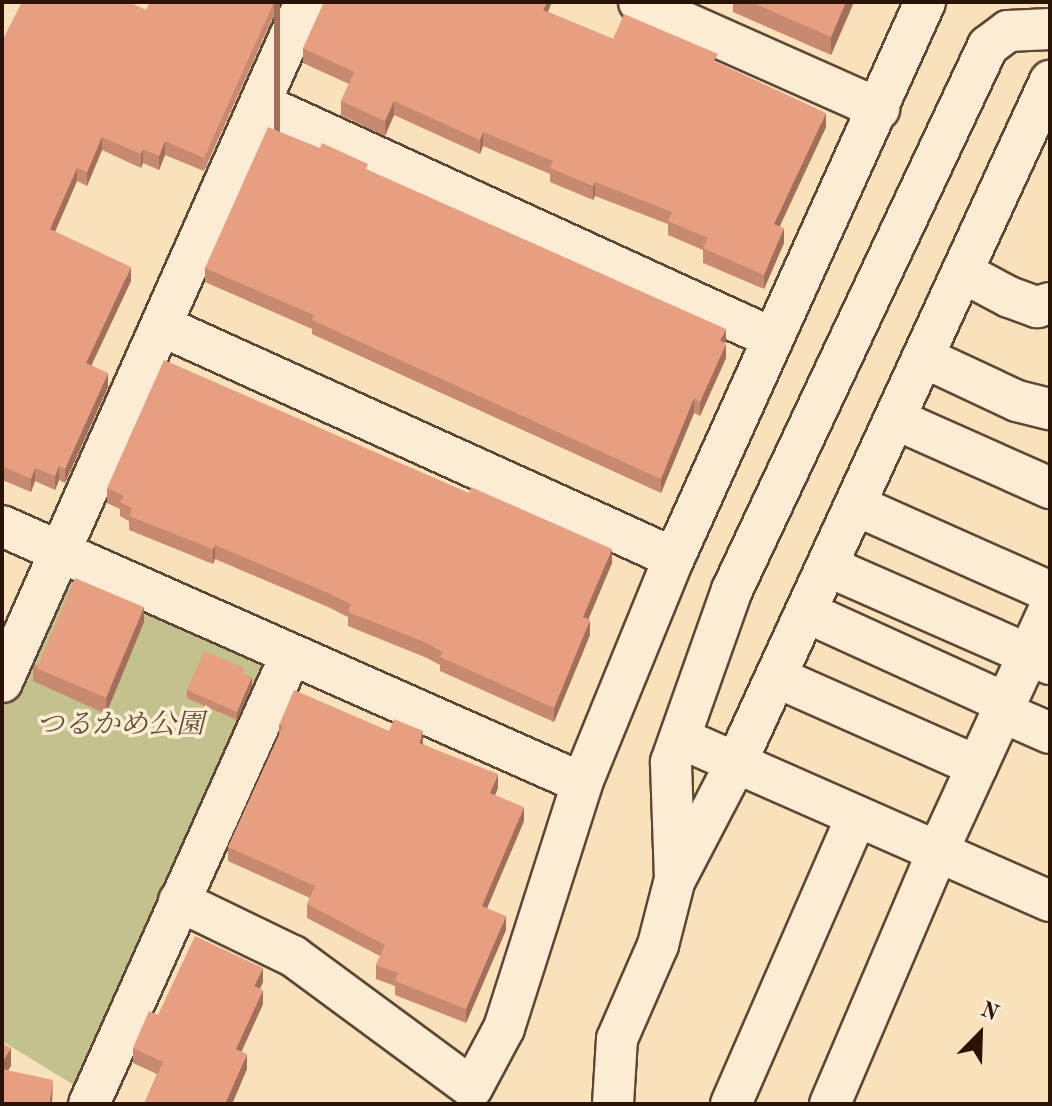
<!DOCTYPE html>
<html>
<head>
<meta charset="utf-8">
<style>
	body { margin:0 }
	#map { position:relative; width:1052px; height:1106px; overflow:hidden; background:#f9e1bc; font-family:"Old Standard TT","Noto Serif JP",serif }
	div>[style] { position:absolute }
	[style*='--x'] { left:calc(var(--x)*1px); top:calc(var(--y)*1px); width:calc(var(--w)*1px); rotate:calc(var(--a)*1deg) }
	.green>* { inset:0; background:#c3c18d }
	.roads { filter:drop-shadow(2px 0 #5e4634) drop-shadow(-2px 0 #5e4634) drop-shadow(0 2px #5e4634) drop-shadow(0 -2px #5e4634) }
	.minor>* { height:40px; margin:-20px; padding:0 20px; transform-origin:20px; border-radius:20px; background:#fbecd3 }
	.wall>* { inset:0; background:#c78970 }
	.shaded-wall>* { inset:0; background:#a26f5b; transform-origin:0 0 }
	.building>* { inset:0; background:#e79f82; transform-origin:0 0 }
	span { translate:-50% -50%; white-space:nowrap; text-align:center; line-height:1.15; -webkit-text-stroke:7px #fbecd3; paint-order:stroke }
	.park-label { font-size:28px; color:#605035; font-style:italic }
	.frame { position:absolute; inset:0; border:4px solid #2a1306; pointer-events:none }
	.north { position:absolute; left:940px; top:994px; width:80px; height:80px; -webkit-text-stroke:6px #fbecd3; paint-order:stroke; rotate:23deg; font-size:22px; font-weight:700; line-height:32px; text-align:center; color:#2a1306 }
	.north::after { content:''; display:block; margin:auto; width:28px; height:36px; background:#2a1306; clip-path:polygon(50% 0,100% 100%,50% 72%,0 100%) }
</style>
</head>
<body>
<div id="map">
	<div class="green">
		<div style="clip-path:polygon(66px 568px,277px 663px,82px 1090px,2px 1041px,2px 706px)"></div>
	</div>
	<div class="roads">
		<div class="minor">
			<div style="--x:639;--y:2;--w:263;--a:24"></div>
			<div style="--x:261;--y:104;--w:562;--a:24.6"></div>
			<div style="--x:962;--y:272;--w:53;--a:28"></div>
			<div style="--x:1009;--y:297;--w:30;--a:20"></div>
			<div style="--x:1037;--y:307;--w:14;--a:-17"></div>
			<div style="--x:162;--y:326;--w:562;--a:24.38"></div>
			<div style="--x:923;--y:357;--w:104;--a:25.1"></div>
			<div style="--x:1017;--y:401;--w:34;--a:14"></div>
			<div style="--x:895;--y:419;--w:170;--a:24"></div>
			<div style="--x:855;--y:505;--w:214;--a:24"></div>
			<div style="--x:2;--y:526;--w:634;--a:23.9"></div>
			<div style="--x:827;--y:566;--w:244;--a:23.7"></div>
			<div style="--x:806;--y:612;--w:220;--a:24.5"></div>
			<div style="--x:776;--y:677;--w:220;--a:23.9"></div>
			<div style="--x:2;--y:682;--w:744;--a:-65.98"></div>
			<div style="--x:1002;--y:712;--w:52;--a:23.6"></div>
			<div style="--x:680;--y:738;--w:404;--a:23.8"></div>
			<div style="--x:676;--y:878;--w:130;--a:-62.4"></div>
			<div style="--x:736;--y:763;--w:751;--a:-65.28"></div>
			<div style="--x:179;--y:901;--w:127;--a:25.8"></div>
			<div style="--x:293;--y:956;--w:222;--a:36.4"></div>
			<div style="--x:472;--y:1088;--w:68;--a:-61.9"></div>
			<div style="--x:504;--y:1028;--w:257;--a:-72.3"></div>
			<div style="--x:582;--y:783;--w:243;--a:-67.8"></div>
			<div style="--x:674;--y:558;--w:610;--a:-65.7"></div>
			<div style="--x:89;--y:1104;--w:492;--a:-65.8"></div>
			<div style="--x:613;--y:1104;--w:65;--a:-86.5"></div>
			<div style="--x:617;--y:1039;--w:103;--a:-66.4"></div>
			<div style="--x:658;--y:945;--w:68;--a:-75.6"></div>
			<div style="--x:675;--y:879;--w:117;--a:-92"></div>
			<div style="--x:671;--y:762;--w:182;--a:-70.5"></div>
			<div style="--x:732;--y:590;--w:601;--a:-64.8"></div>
			<div style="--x:988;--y:46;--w:25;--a:-37"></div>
			<div style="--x:1008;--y:31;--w:42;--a:-2.7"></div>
			<div style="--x:731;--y:1104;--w:314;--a:-66.4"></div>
			<div style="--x:830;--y:1104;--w:275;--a:-66.9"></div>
			<div style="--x:938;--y:851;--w:268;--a:-65.3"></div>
		</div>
	</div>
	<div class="wall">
		<div style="clip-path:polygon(280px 2px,204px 171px,165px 155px,159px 170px,143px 163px,141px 168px,102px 150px,87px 186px,77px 181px,55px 232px,131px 281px,91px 365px,108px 387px,65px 483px,59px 480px,55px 490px,35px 481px,31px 492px,2px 480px,2px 41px,146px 10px)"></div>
		<div style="clip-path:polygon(733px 2px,854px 2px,831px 55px,733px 12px)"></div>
		<div style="clip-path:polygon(548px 12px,613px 39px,718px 63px,826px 127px,780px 226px,784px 243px,764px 289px,703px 263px,703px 250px,668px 235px,668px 224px,595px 196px,593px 200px,550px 182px,550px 174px,483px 146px,480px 154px,394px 115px,385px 136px,341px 115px,341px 101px,349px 84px,303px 63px,303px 48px)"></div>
		<div style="clip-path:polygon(368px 170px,725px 343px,726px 358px,700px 416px,694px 413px,661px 493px,312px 334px,312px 329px,205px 282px,205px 268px)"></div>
		<div style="clip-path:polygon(107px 488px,612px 563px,588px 620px,590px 635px,554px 722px,440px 671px,440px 665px,427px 658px,348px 626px,348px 617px,328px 607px,215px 559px,213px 564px,129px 530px,129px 521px,120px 516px,120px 509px,107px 503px)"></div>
		<div style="clip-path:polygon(144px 622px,106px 714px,33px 681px,33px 667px)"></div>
		<div style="clip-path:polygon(245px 674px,252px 685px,237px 720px,187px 698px,187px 690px)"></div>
		<div style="clip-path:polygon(279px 725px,389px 731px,423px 744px,498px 788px,495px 795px,524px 821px,487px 908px,506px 930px,466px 1023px,395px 995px,395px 986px,376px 979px,376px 965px,380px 956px,307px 918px,307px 904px,310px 898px,228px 861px,228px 847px,279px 736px)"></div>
		<div style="clip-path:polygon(263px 982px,260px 989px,263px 1004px,241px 1052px,247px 1069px,232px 1104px,144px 1104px,157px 1074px,133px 1063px,133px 1048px,158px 1015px)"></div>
	</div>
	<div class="shaded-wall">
		<div style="left:274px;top:2px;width:6px;height:171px"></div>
		<div style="clip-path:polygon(547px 2px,552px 2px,543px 24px,543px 10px)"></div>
		<div style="clip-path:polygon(846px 2px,854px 2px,831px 55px,831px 37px)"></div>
		<div style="clip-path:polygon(394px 101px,394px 115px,385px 136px,385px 121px)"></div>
		<div style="clip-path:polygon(826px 113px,826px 127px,774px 238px,774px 224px)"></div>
		<div style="clip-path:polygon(483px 132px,483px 146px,480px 154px,480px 140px)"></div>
		<div style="clip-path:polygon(102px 137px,102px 150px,87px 186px,87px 172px)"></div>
		<div style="clip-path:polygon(165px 141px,165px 155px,159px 170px,159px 156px)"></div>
		<div style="clip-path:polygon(143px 149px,143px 163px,141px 168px,141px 154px)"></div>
		<div style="clip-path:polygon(77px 168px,77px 181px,50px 243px,50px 229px)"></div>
		<div style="clip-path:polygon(595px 182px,595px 196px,593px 200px,593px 186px)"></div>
		<div style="clip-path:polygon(784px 228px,784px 243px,764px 289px,764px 275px)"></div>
		<div style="clip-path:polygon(131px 267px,131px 281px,86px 377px,86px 363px)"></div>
		<div style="clip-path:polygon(726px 329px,726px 343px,720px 341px)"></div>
		<div style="clip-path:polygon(726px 344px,726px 358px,700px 416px,700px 402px)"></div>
		<div style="clip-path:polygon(108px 373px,108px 387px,65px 483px,65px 469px)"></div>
		<div style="clip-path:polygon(694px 398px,694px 413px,661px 493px,661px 479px)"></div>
		<div style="clip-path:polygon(59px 466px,59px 480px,55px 490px,55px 476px)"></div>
		<div style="clip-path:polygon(35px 468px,35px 481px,31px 492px,31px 479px)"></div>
		<div style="clip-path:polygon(215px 545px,215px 559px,213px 564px,213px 549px)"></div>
		<div style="clip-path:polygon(612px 549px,612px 563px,583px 632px,583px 617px)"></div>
		<div style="clip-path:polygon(144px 607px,144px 622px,106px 714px,106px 699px)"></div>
		<div style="clip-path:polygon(590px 620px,590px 635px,554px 722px,554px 708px)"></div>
		<div style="clip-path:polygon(252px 677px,252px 685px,237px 720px,237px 712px)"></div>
		<div style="clip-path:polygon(423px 731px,423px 745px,419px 743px)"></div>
		<div style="clip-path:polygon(498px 774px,498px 788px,490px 807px,490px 793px)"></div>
		<div style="clip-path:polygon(524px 807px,524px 821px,482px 920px,482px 906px)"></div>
		<div style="clip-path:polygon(506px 916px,506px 930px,466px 1023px,466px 1009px)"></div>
		<div style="clip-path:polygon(263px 968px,263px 982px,254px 1001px,254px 986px)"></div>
		<div style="clip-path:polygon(263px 990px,263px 1004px,236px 1064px,236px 1049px)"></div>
		<div style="clip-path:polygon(11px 1048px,11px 1066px,2px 1080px,2px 1062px)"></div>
		<div style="clip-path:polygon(247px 1054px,247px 1069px,232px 1104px,225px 1104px)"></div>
		<div style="clip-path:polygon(53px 1080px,52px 1104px,49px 1104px)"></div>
	</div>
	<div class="building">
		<div style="clip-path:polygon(22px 2px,129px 2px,146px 10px,150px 2px,274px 2px,204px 158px,165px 141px,159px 156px,143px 149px,141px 154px,102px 137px,87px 172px,77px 168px,50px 229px,131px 267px,86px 363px,108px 373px,65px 469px,59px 466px,55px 476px,35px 468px,31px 479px,2px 466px,2px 461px,4px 457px,2px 456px,2px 41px)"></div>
		<div style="clip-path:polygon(324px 2px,547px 2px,543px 10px,613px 39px,624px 14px,718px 54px,714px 61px,826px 113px,774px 224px,784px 228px,764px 275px,703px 248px,708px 238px,668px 221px,672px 212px,595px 182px,593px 186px,550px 168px,553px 161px,483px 132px,480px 140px,394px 101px,385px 121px,341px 101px,354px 72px,303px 48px)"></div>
		<div style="clip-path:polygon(751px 2px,846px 2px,831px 37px)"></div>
		<div style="clip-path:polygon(268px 127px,320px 148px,322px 143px,368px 164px,366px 169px,726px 329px,720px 341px,726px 344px,700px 402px,694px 398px,661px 479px,312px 320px,314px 315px,205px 268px)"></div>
		<div style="clip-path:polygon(164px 360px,469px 493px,471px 487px,612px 549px,583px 617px,590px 620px,554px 708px,440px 657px,442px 652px,427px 643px,348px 612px,351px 604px,328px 593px,215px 545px,213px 549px,129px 516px,132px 508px,120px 502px,124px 496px,107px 488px)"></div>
		<div style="left:75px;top:578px;width:75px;height:98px;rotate:23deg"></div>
		<div style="clip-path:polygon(204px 651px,245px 668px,242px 673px,252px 677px,237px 712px,187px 690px)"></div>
		<div style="clip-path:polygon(294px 690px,389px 731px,394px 719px,423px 731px,419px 743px,498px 774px,490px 793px,524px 807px,482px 906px,506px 916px,466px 1009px,395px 981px,398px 973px,376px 965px,385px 945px,307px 904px,315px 886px,228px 847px,283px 726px,279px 725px)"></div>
		<div style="clip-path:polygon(195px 936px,263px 968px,254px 986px,263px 990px,236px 1049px,247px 1054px,225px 1104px,144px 1104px,163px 1062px,133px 1048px,149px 1011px,158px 1015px)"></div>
		<div style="clip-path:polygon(2px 1043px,11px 1048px,2px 1062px)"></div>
		<div style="clip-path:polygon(2px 1069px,53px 1080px,49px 1104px,2px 1104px)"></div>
	</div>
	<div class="park-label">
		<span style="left:120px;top:726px">つるかめ公園</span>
	</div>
	<div class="frame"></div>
	<div class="north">N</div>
</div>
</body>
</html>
